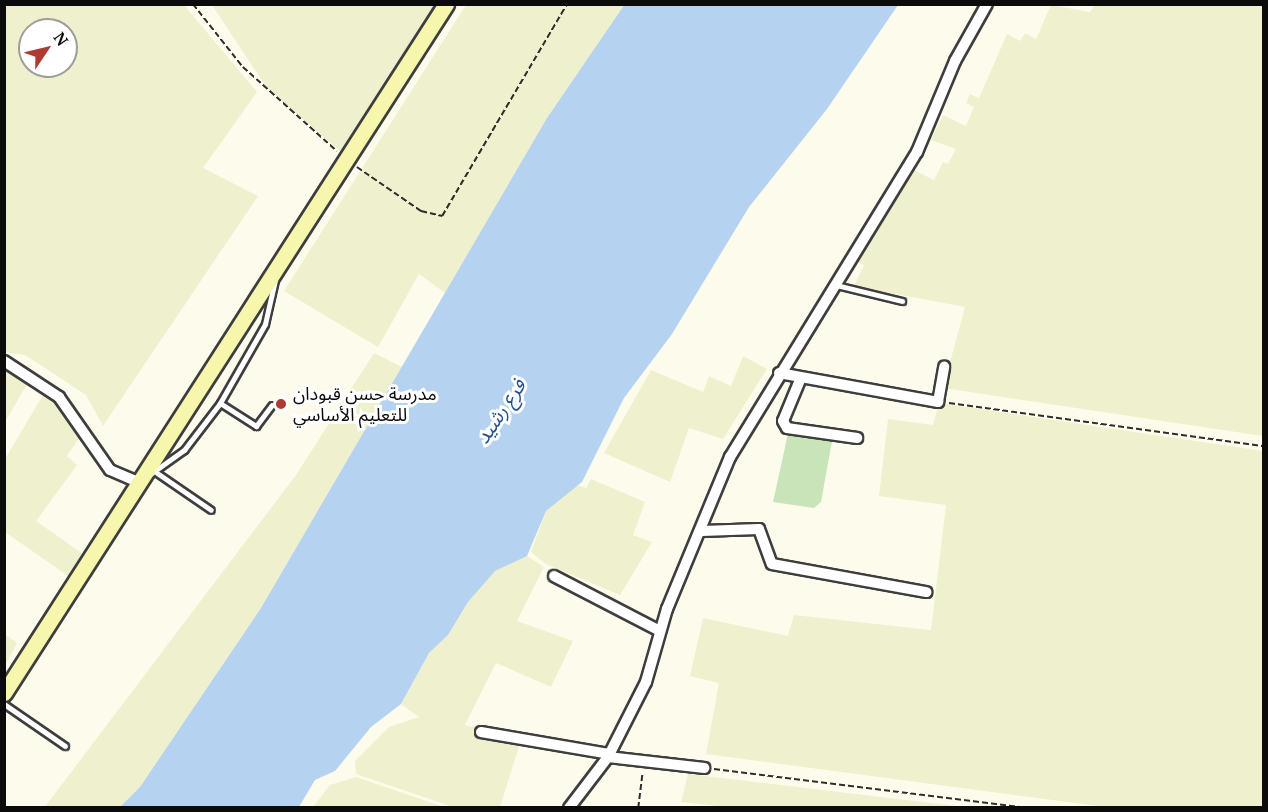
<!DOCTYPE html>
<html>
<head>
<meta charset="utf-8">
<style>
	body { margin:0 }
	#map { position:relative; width:1268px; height:812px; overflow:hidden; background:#fdfcec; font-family:"PT Serif","Noto Sans Arabic",serif }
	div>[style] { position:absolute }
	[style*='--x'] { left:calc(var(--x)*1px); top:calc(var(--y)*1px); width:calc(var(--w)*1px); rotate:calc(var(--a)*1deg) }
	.farmland>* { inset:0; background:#eff0ce }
	.green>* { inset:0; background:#cae4b9 }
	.water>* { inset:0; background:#b5d2f0 }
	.path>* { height:1.5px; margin-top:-0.75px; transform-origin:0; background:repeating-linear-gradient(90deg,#2d2d2d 0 6px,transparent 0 9px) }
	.roads { filter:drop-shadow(2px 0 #3e3e3e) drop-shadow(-2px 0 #3e3e3e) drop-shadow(0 2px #3e3e3e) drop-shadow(0 -2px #3e3e3e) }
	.lane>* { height:5px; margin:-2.5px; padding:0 2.5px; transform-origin:2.5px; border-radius:2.5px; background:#fff }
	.street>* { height:10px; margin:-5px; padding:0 5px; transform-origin:5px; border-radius:5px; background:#fff }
	.secondary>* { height:15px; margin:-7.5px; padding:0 7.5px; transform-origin:7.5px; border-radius:7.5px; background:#f6f7ad }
	.dots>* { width:16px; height:16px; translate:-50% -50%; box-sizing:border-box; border:3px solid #fff; border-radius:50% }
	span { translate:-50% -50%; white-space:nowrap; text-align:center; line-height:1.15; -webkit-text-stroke:6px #fff; paint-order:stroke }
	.poi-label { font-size:18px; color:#0b0b0b }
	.left { translate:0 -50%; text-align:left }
	.water-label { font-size:20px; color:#225290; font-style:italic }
	.frame { position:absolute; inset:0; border:6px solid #0b0b0b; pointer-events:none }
	.north { position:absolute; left:18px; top:18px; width:60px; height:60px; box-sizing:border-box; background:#fff; border:2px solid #9d9d9d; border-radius:50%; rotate:55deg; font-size:16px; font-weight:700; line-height:24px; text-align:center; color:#0b0b0b }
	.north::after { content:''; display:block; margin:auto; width:21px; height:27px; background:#ad3b31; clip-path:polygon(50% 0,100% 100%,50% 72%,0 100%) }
</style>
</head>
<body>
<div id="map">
	<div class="farmland">
		<div style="clip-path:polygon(evenodd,5px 4px,184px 5px,257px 92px,203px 168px,258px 196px,103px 426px,86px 395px,25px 355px,5px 352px,5px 4px,30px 30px,66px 30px,66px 66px,30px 66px,30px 30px)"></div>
		<div style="clip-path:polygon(1095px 4px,1263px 5px,1263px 436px,943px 388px,965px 307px,854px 286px,864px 265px,858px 262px,912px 169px,934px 180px,943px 162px,948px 164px,956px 149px,931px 140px,943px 115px,966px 126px,974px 107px,966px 103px,970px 94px,979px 98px,1007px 34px,1020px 41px,1025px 33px,1036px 39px,1051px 5px,1090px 12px)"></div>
		<div style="clip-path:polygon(212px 5px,438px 5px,342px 153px,267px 88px)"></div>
		<div style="clip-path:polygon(466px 5px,625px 5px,547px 118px,445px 293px,419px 274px,378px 347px,284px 291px)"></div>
		<div style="clip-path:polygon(374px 353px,402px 367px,261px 608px,140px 787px,120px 807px,44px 808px,296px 475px)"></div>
		<div style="clip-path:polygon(743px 356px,767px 369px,723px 439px,689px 428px,670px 482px,604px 453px,651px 370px,703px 392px,709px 376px,731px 386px)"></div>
		<div style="clip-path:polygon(5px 372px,30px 379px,5px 422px)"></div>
		<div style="clip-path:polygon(46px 390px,66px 407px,81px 435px,67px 456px,77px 465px,36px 521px,83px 554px,68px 576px,5px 532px,5px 459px)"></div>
		<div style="clip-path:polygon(939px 403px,1263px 451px,1263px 807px,1105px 807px,706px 754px,719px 683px,690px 676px,703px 618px,788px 636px,794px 615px,931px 630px,946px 505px,879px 496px,888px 419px,933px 425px)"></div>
		<div style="clip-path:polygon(591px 479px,645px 502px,633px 535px,652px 542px,620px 595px,546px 564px,531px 552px,546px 511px,577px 485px,586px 488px)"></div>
		<div style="clip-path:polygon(527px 556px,544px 567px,517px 621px,573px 641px,551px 687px,496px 663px,465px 725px,521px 740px,500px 807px,453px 807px,356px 774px,355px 761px,389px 727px,419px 717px,401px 704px,429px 653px,448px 635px,468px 602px,495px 571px)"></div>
		<div style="clip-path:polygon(5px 634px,17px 643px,5px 666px)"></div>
		<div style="clip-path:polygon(688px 774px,965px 807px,726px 807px,681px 802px)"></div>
		<div style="clip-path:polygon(356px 777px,444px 807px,313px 807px,330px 785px)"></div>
	</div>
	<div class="green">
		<div style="clip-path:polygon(789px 429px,833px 436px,821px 502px,814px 508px,773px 502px)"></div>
	</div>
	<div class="water">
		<div style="clip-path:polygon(625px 4px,898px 5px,827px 109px,749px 207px,672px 334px,624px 398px,582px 482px,546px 511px,527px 556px,495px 571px,468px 602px,448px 635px,429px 653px,401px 704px,371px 727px,335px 771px,315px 780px,299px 807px,120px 807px,140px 787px,261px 608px,547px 118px)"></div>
	</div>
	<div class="path">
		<div style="--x:193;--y:4;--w:80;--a:51.6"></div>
		<div style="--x:243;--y:67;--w:126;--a:41.8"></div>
		<div style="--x:357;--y:167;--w:78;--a:34.5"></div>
		<div style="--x:421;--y:211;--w:22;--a:13"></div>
		<div style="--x:442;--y:216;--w:246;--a:-59.5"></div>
		<div style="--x:949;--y:403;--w:318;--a:7.8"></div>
		<div style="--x:714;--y:769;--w:314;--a:7.1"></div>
		<div style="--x:638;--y:808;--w:35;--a:-83"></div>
	</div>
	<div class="roads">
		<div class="lane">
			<div style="--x:836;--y:285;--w:68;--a:13.6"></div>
			<div style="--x:220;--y:403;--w:43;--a:32.6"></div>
			<div style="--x:256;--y:426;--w:26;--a:-53"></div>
			<div style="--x:157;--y:473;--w:65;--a:34.4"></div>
			<div style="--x:146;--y:477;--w:47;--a:-35.4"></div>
			<div style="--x:184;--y:450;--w:59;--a:-52.5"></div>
			<div style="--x:220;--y:403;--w:91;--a:-60.3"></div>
			<div style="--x:265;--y:324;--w:45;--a:-77.2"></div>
			<div style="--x:4;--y:704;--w:74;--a:34.5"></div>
		</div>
		<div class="street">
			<div style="--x:4;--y:361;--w:66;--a:33.2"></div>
			<div style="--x:59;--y:397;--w:89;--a:55.1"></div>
			<div style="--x:110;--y:470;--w:34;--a:23"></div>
			<div style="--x:779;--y:373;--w:162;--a:10.3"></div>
			<div style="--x:938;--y:402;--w:36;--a:-80"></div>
			<div style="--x:800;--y:380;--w:44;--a:112.5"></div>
			<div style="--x:783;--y:421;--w:8;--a:60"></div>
			<div style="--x:787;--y:428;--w:71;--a:8.1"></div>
			<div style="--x:702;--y:531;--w:57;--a:-2"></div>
			<div style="--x:759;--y:529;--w:37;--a:70"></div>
			<div style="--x:772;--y:564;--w:157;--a:10.3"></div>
			<div style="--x:554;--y:576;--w:119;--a:27.4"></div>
			<div style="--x:481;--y:732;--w:131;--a:9.7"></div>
			<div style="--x:608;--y:757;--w:97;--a:6.5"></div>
			<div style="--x:569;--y:808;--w:64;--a:-52.6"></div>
			<div style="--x:608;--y:757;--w:84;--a:-63.1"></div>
			<div style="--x:646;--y:682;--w:76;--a:-74"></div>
			<div style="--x:667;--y:609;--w:165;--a:-67.5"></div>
			<div style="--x:730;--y:457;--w:358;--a:-58.5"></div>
			<div style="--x:917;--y:152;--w:99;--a:-67.3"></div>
			<div style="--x:955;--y:61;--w:65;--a:-60.7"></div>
		</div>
		<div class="secondary">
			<div style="--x:4;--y:693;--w:819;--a:-57.32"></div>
		</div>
	</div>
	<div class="dots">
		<div style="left:281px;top:404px;background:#ad3b31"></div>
	</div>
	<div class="poi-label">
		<span class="left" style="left:293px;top:404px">مدرسة حسن قبودان<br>للتعليم الأساسي</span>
	</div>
	<div class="water-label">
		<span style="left:500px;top:411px;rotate:-56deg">فرع رشيد</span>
	</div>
	<div class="frame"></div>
	<div class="north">N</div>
</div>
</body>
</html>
